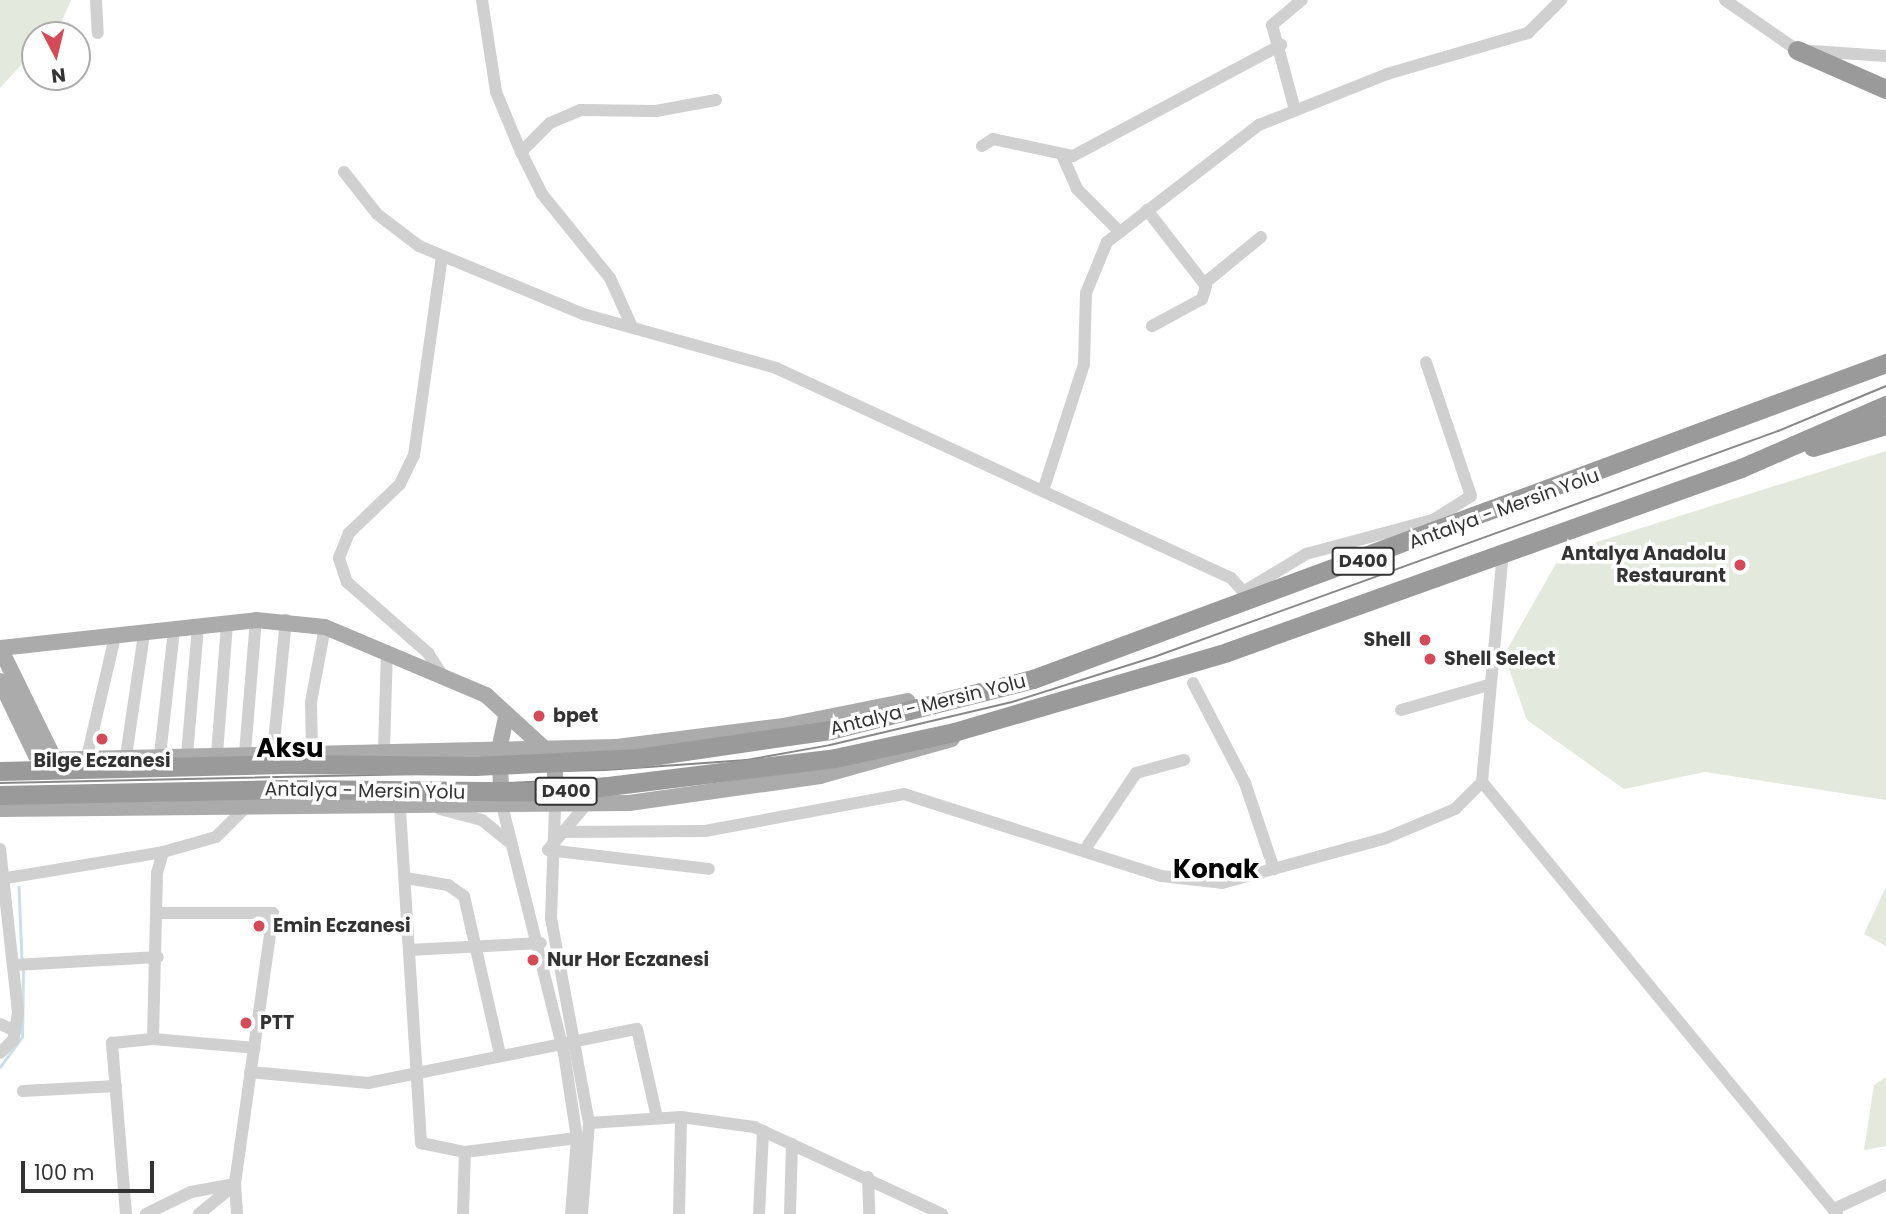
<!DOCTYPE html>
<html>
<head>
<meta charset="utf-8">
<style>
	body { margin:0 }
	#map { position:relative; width:1886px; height:1214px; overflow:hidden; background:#fff; font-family:Poppins,sans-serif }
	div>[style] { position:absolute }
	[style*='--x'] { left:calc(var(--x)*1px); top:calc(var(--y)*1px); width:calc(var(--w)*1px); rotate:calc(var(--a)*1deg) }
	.green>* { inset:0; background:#e3e9dd }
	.stream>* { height:2.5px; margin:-1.25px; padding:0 1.25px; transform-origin:1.25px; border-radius:1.25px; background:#ccdee7 }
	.minor>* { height:12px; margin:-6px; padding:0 6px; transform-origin:6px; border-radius:6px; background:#d0d0d0 }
	.major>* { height:16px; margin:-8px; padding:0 8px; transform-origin:8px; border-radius:8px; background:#ababab }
	.highway>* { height:19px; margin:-9.5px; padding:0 9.5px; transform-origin:9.5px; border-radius:9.5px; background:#9a9a9a }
	.tram>* { height:2px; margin:-1px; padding:0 1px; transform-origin:1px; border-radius:1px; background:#888 }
	.highway-bridge>* { height:19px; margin:-9.5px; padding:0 9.5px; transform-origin:9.5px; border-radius:9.5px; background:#9a9a9a }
	.dots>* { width:19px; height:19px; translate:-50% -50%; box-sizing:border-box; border:4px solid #fff; border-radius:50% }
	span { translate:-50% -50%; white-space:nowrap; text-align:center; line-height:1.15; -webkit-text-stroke:7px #fff; paint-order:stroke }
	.shield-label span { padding:2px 5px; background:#fff; border:2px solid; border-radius:5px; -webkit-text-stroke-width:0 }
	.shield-label { font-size:18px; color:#333; font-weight:700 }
	.street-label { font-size:19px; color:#333 }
	.poi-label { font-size:19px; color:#333; font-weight:700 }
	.right { translate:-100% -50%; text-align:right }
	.left { translate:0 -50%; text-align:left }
	.district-label { font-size:26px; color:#000; font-weight:700 }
	.north { position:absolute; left:21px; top:21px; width:70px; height:70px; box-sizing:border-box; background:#fff; border:2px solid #adadad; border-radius:50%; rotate:173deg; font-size:19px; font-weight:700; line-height:28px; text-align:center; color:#333 }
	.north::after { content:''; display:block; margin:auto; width:24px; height:32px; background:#d44a57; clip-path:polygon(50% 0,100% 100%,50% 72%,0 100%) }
	.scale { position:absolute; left:21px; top:1161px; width:133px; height:32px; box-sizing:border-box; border:4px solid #333; border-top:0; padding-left:9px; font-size:21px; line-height:24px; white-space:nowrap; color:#333; -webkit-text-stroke:5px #fff; paint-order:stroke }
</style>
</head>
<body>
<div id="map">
	<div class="green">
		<div style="clip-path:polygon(0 0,71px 0,56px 35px,35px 35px,35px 50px,0 88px)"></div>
		<div style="clip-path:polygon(1886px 451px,1886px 800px,1705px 772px,1624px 789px,1527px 720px,1504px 655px,1562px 553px)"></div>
		<div style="clip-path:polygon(1886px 887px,1886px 946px,1864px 934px)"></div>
		<div style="clip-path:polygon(1886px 1077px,1886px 1146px,1864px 1150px,1874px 1085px)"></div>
	</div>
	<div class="stream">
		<div style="--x:19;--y:887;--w:72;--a:87.6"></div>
		<div style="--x:0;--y:1067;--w:37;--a:-54"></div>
		<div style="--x:22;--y:1037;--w:68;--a:-89.2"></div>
	</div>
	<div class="minor">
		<div style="--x:96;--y:0;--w:33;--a:87"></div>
		<div style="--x:482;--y:0;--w:93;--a:81.3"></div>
		<div style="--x:496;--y:92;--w:65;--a:67.4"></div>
		<div style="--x:521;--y:152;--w:47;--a:63.4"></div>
		<div style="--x:542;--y:194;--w:108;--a:51"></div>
		<div style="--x:610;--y:278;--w:54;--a:65.8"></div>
		<div style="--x:1725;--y:0;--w:88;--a:34.8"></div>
		<div style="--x:1797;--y:50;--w:89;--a:3.9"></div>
		<div style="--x:1295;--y:110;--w:88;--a:-105.1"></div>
		<div style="--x:1272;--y:25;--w:39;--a:-40"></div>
		<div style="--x:982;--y:146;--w:13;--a:-32"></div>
		<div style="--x:993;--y:139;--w:82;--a:12"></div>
		<div style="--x:1073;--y:156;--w:236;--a:-28.1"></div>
		<div style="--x:521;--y:152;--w:41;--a:-45"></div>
		<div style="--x:550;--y:123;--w:33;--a:-23"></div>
		<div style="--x:580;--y:110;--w:76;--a:0.8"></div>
		<div style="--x:656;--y:111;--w:61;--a:-10.4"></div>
		<div style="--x:1062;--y:155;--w:37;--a:66"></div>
		<div style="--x:1077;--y:189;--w:61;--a:45"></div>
		<div style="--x:344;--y:172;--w:53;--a:51.8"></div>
		<div style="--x:377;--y:214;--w:53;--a:37.3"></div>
		<div style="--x:419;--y:246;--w:178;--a:22.5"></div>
		<div style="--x:583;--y:314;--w:200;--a:15.6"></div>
		<div style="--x:776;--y:368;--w:501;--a:24.78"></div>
		<div style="--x:1231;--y:578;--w:31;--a:48"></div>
		<div style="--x:1147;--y:210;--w:96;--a:52.2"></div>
		<div style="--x:1206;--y:286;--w:14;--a:107"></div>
		<div style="--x:1202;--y:299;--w:57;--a:151.6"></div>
		<div style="--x:442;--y:256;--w:201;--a:98"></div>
		<div style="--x:414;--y:455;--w:32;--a:116"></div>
		<div style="--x:400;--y:484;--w:71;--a:136.1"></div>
		<div style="--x:349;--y:533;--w:27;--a:112"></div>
		<div style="--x:339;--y:558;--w:25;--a:72"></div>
		<div style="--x:347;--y:582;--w:108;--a:41.2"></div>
		<div style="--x:428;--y:653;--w:30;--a:57"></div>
		<div style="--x:1206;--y:282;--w:71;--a:-39.3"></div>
		<div style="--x:1043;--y:491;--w:133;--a:-72.1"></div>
		<div style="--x:1084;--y:364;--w:71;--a:-88.4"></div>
		<div style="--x:1086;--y:293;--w:55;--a:-67.6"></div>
		<div style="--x:1107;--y:242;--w:192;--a:-37.6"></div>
		<div style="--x:1259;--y:125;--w:138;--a:-21.7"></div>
		<div style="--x:1387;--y:74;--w:147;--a:-16.2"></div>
		<div style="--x:1528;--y:33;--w:47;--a:-45"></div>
		<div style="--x:1243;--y:592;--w:74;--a:-31.1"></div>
		<div style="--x:1306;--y:554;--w:131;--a:-15"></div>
		<div style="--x:1433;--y:520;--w:45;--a:-32.3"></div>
		<div style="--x:1471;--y:496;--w:141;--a:-108.6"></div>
		<div style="--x:1193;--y:683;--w:113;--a:62.5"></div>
		<div style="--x:1245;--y:783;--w:91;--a:71.4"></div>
		<div style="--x:1401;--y:710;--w:91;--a:-15.9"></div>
		<div style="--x:384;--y:750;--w:99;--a:-88.3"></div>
		<div style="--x:312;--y:751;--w:49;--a:-91.2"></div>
		<div style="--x:311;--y:702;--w:76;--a:-79.4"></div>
		<div style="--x:273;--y:752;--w:133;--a:-84.4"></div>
		<div style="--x:245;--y:753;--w:133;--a:-85.3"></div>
		<div style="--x:217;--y:754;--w:131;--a:-85.6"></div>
		<div style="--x:160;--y:755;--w:126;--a:-83.6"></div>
		<div style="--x:187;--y:755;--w:128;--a:-85.1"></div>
		<div style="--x:126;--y:756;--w:123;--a:-81.6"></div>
		<div style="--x:87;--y:757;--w:123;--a:-76.9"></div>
		<div style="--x:1482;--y:782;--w:559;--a:50.59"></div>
		<div style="--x:585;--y:806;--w:57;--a:130.1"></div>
		<div style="--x:548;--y:850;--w:162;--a:6.7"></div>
		<div style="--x:555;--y:808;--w:110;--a:92.1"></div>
		<div style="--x:551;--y:918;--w:208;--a:79.5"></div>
		<div style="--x:589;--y:1123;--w:91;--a:94.4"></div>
		<div style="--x:400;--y:809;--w:335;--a:86.4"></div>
		<div style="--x:421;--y:1143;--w:45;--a:11.6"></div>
		<div style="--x:465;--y:1152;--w:113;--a:-7.1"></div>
		<div style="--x:440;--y:809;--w:43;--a:14.7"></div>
		<div style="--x:482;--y:820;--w:35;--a:39"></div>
		<div style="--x:503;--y:809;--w:252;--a:76"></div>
		<div style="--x:564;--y:1053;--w:86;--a:81.3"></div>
		<div style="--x:577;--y:1138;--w:76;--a:94.5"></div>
		<div style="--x:559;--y:832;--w:146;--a:-0.4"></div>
		<div style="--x:705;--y:831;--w:202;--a:-10.5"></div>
		<div style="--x:904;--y:794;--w:270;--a:17.7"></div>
		<div style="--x:1161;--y:876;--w:61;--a:6.5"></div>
		<div style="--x:1222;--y:883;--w:170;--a:-15.3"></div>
		<div style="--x:1386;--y:838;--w:75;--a:-22.8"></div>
		<div style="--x:1455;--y:809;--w:38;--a:-45"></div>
		<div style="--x:1482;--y:782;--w:233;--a:-84.8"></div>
		<div style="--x:1086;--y:848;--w:90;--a:-56.3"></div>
		<div style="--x:1136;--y:773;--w:50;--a:-15.2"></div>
		<div style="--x:0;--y:849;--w:165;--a:83.7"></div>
		<div style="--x:18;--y:1013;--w:27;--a:100"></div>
		<div style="--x:13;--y:1040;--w:18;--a:135"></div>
		<div style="--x:163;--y:852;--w:22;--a:106"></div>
		<div style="--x:157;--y:873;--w:166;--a:91.4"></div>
		<div style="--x:153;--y:1039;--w:102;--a:5"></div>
		<div style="--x:406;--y:878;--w:43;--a:9.5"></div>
		<div style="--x:448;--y:885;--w:19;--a:35"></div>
		<div style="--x:464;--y:896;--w:163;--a:77.2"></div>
		<div style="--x:0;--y:879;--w:165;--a:-9.4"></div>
		<div style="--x:163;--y:852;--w:55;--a:-15.8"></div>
		<div style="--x:216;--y:837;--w:40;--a:-45"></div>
		<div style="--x:158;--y:913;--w:115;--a:0"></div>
		<div style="--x:273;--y:913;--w:274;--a:98"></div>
		<div style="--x:235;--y:1184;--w:30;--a:86"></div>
		<div style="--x:409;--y:950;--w:132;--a:-3"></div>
		<div style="--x:15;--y:965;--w:143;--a:-3.2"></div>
		<div style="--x:0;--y:1024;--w:17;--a:24"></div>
		<div style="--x:250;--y:1072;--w:119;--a:5.3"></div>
		<div style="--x:368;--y:1083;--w:274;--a:-11.4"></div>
		<div style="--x:637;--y:1029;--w:91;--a:77.3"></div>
		<div style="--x:23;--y:1091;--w:93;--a:-3.1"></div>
		<div style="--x:589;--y:1123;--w:92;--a:-3.7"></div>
		<div style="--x:681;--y:1117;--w:74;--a:7.8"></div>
		<div style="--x:754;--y:1127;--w:207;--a:24.8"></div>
		<div style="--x:868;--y:1177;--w:37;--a:88"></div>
		<div style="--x:1834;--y:1209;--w:57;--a:-24.8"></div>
		<div style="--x:126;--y:1214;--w:172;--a:-94.7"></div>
		<div style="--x:112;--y:1043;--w:41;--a:-5.6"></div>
		<div style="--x:146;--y:1214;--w:50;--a:-26.1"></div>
		<div style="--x:191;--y:1192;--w:45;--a:-10.3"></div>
		<div style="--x:199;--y:1214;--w:43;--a:-39.3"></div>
		<div style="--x:463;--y:1214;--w:62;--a:-88.2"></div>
		<div style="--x:679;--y:1214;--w:97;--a:-88.8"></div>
		<div style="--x:759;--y:1214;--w:83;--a:-87.2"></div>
		<div style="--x:790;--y:1214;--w:70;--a:-88.4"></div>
	</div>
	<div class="major">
		<div style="--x:0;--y:648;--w:258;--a:-6.2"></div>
		<div style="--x:256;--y:620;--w:69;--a:5.8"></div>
		<div style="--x:325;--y:627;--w:175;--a:22.9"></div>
		<div style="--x:486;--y:695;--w:81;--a:42.5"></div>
		<div style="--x:546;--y:750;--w:21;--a:65"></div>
		<div style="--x:555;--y:769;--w:33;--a:90"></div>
		<div style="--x:0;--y:648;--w:123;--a:63.9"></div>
		<div style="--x:0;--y:681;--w:88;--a:64.3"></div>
		<div style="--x:38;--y:760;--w:579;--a:-1.29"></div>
		<div style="--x:617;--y:747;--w:167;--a:-7.2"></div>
		<div style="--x:783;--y:726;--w:127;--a:-11.3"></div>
		<div style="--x:502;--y:803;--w:53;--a:-93.2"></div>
		<div style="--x:499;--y:750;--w:35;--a:-78"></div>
		<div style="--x:0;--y:809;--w:629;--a:-0.55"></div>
		<div style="--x:629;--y:803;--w:193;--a:-8"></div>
		<div style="--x:820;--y:776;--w:137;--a:-15.7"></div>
	</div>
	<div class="highway">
		<div style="--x:1797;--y:50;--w:97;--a:23.7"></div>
		<div style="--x:1813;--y:447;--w:76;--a:-16.8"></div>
		<div style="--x:830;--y:730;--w:209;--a:-14.1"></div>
		<div style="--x:1033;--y:679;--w:910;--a:-20.33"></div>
		<div style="--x:835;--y:758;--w:122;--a:-12.3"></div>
		<div style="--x:954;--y:732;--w:284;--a:-16.3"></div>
		<div style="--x:1227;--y:652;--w:546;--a:-19.7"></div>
		<div style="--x:1741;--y:468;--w:158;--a:-23.5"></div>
		<div style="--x:0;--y:771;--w:293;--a:-1.4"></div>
		<div style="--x:0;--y:795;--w:294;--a:-1.2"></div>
	</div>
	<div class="tram">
		<div style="--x:0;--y:783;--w:605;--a:-1.23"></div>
		<div style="--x:605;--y:770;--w:142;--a:-4"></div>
		<div style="--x:747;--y:760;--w:84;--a:-10.2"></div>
		<div style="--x:830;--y:745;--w:187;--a:-13.3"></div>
		<div style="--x:1012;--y:702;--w:149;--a:-17.6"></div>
		<div style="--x:1154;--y:657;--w:664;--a:-19.91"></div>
		<div style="--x:1778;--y:431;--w:117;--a:-22.6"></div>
		<div style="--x:462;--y:785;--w:175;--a:-2.6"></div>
	</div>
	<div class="highway-bridge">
		<div style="--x:293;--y:764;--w:183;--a:0.6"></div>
		<div style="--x:476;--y:766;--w:162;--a:-2.8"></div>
		<div style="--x:638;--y:758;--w:194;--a:-8.3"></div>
		<div style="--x:294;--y:789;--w:265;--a:0.6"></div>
		<div style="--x:559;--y:792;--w:278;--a:-7"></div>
	</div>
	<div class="dots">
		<div style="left:1740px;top:565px;background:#d44a57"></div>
		<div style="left:1425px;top:640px;background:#d44a57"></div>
		<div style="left:1430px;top:659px;background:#d44a57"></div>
		<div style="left:539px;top:716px;background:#d44a57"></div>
		<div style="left:102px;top:739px;background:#d44a57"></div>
		<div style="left:259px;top:926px;background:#d44a57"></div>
		<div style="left:533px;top:960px;background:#d44a57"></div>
		<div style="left:246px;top:1023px;background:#d44a57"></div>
	</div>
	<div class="shield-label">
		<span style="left:1363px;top:561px">D400</span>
		<span style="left:566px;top:791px">D400</span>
	</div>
	<div class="street-label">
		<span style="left:1504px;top:509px;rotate:-20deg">Antalya - Mersin Yolu</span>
		<span style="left:928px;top:705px;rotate:-14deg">Antalya - Mersin Yolu</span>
		<span style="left:365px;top:791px;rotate:1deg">Antalya - Mersin Yolu</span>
	</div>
	<div class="poi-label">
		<span class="right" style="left:1726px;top:565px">Antalya Anadolu<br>Restaurant</span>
		<span class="right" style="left:1411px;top:640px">Shell</span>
		<span class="left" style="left:1444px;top:659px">Shell Select</span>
		<span class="left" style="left:553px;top:716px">bpet</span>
		<span style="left:102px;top:761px">Bilge Eczanesi</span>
		<span class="left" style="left:273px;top:926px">Emin Eczanesi</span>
		<span class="left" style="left:547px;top:960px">Nur Hor Eczanesi</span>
		<span class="left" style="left:260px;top:1023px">PTT</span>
	</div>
	<div class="district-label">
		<span style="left:290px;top:749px">Aksu</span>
		<span style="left:1216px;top:870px">Konak</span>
	</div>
	<div class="north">N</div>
	<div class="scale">100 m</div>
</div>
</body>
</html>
